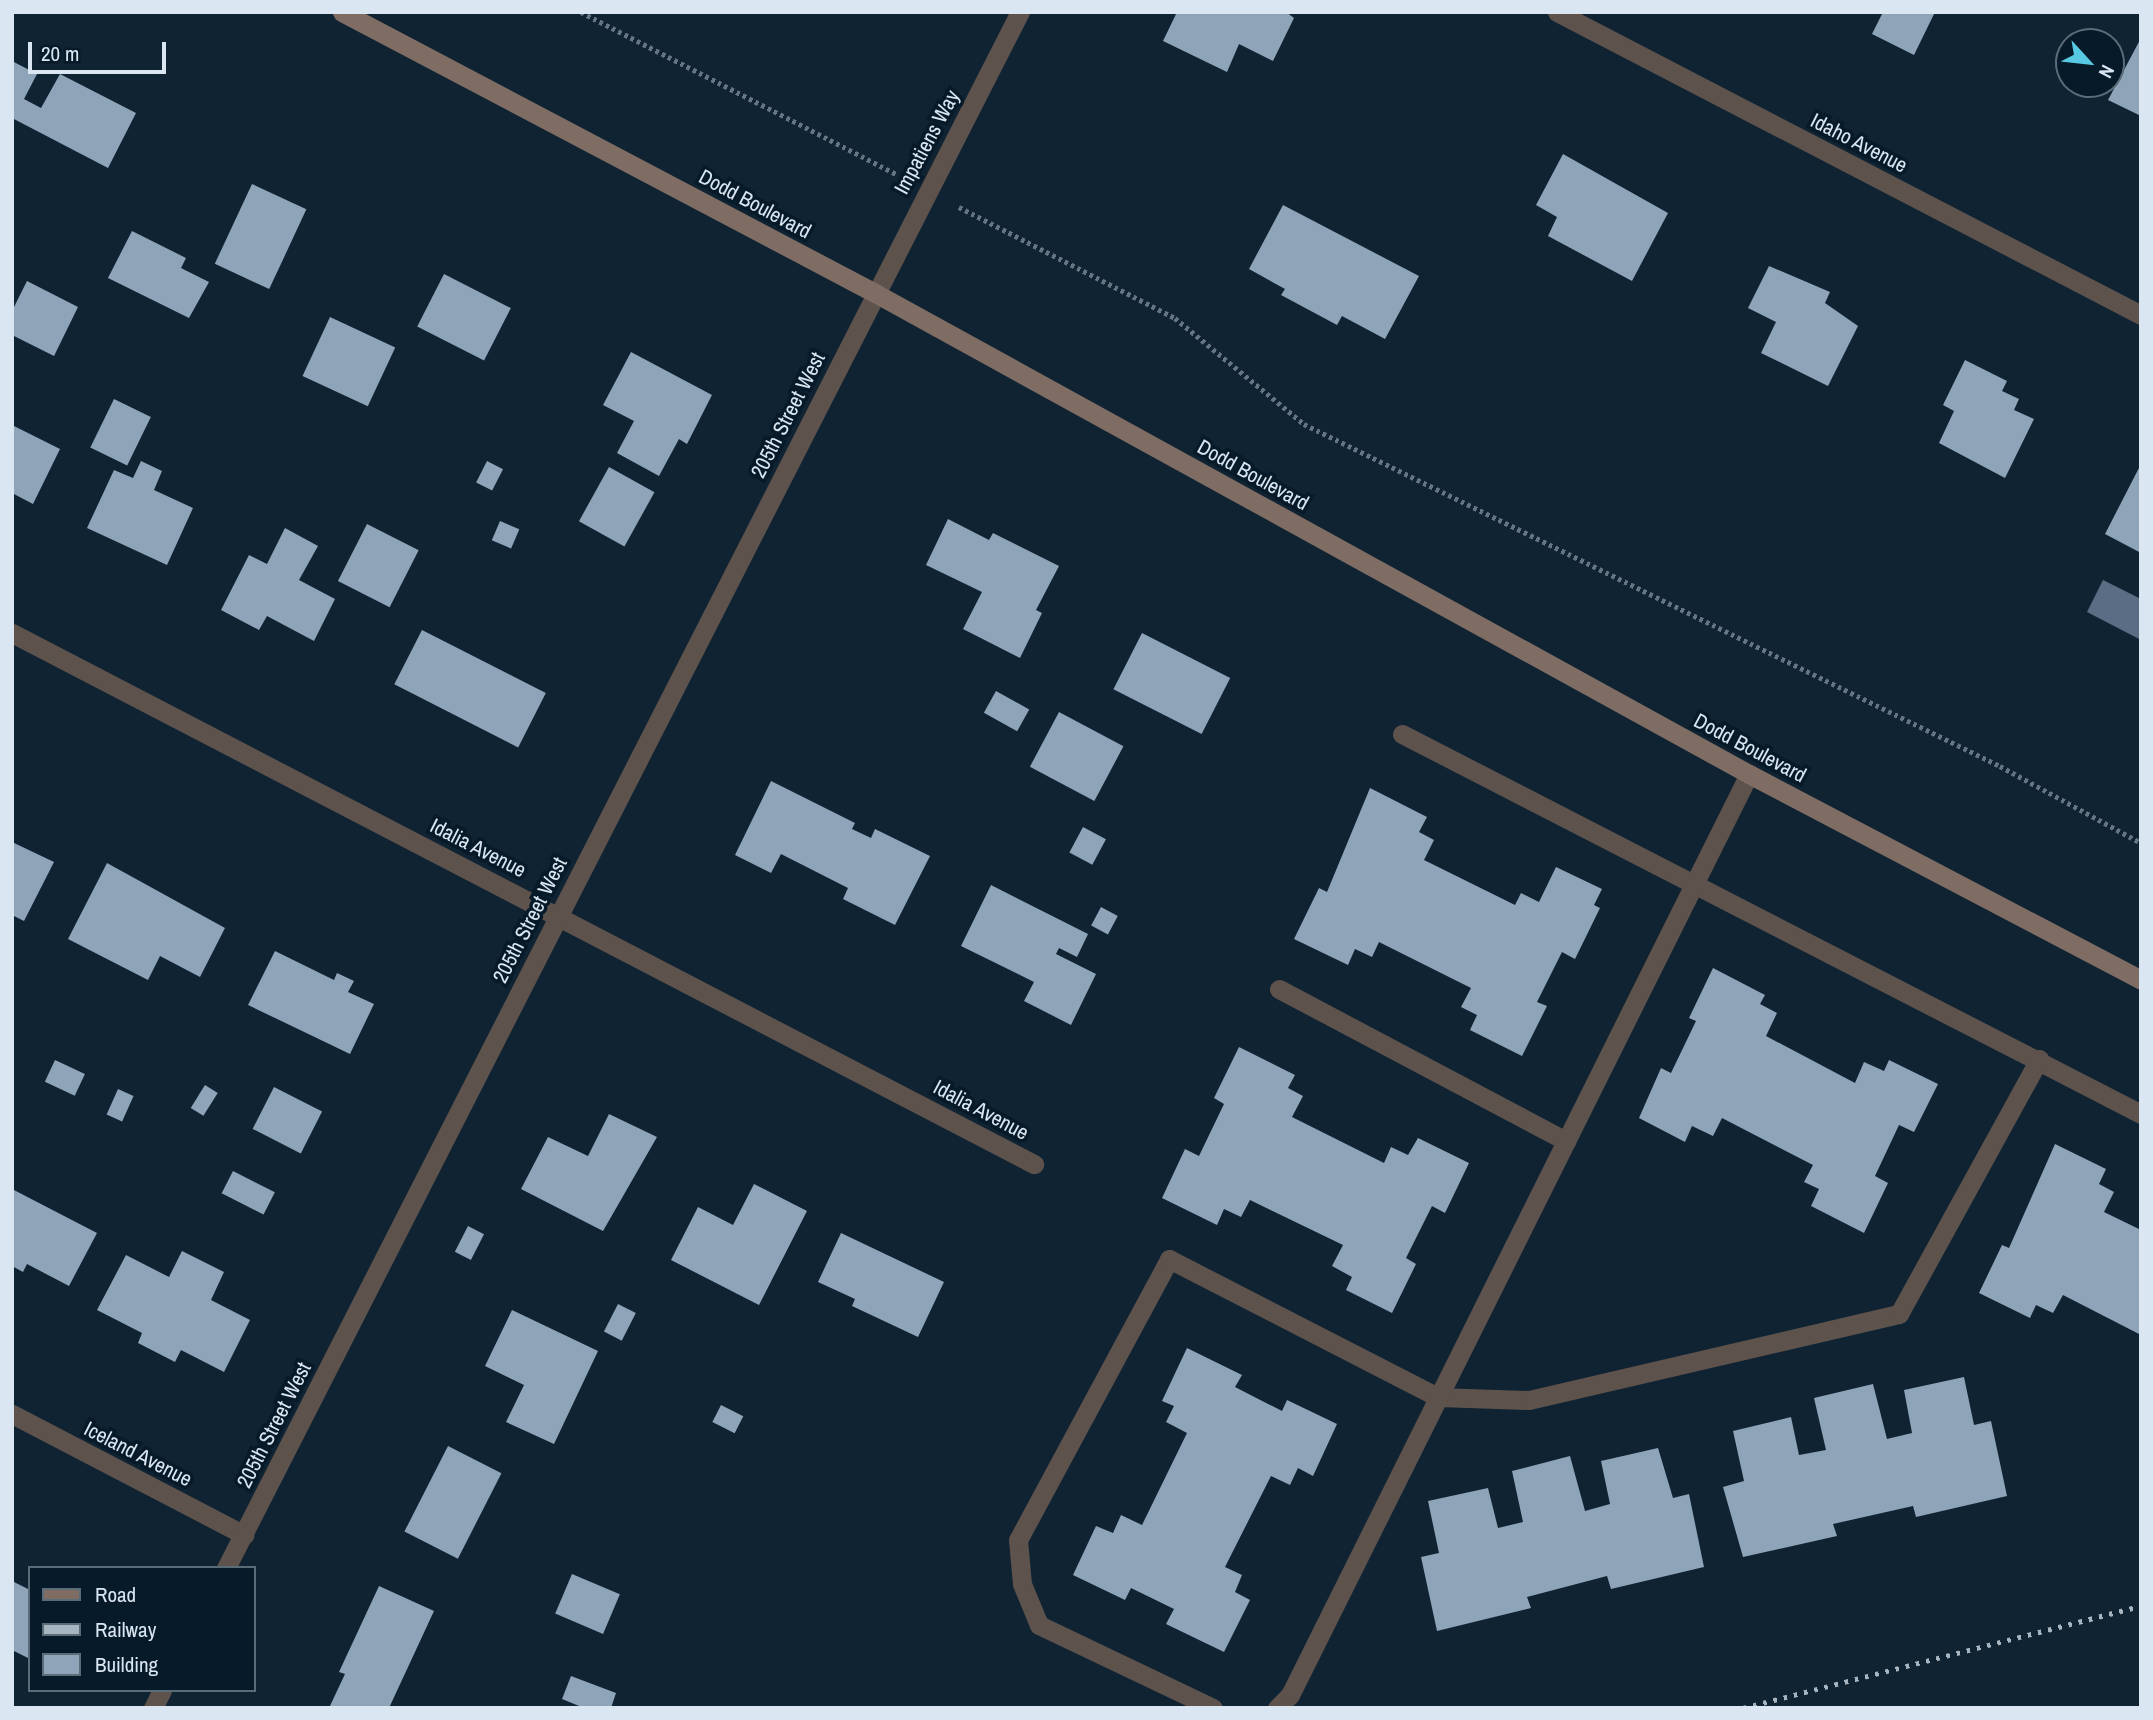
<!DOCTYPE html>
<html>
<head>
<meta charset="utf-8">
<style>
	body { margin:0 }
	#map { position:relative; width:2153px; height:1720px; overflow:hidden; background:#102333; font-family:"Archivo Narrow",sans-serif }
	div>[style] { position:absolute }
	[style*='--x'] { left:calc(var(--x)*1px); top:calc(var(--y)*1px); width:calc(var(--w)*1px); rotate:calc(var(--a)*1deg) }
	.water>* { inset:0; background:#5a6d85 }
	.building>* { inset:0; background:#8ea4b9; transform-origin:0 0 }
	.path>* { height:4.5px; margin-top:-2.25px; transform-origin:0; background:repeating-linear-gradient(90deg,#657583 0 3.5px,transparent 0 7px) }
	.service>* { height:19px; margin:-9.5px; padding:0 9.5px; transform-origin:9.5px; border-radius:9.5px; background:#5d524c }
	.minor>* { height:19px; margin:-9.5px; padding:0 9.5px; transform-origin:9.5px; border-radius:9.5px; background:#5d524c }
	.secondary>* { height:19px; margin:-9.5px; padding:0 9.5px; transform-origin:9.5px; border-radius:9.5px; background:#7f6d64 }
	.rail>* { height:5px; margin-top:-2.5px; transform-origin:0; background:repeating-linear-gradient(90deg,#a7b5c1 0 3.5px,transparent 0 10.5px) }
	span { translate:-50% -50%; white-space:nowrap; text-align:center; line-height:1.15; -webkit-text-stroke:7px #071a29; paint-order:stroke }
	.street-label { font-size:21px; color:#dae6f1 }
	.frame { position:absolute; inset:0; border:14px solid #dae6f1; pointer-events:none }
	.legend { position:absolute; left:28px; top:1566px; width:228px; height:126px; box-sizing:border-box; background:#071a29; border:2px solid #5b6c79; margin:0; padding:9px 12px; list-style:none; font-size:21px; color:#dae6f1 }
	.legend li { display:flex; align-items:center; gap:14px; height:35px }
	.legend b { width:35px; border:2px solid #5b6c79 }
	.north { position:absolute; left:2055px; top:28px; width:70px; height:70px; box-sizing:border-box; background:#071a29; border:2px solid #5b6c79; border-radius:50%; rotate:117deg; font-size:19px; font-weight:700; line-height:28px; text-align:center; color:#dae6f1 }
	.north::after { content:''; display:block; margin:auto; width:24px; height:32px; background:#58c9e3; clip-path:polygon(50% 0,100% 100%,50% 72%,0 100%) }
	.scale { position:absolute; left:28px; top:42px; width:138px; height:32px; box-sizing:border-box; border:4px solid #dae6f1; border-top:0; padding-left:9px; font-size:21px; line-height:24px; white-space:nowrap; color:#dae6f1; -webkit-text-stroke:5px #071a29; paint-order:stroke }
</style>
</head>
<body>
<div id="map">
	<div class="water">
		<div style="clip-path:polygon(2103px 580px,2141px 599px,2141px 640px,2087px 612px)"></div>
	</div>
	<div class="building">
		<div style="clip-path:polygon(1177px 12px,1286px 12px,1294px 18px,1273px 61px,1239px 44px,1227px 72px,1163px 41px)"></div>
		<div style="clip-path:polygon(1883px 12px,1935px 12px,1914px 55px,1872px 34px)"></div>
		<div style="clip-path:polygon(2141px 38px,2141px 116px,2108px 100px)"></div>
		<div style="clip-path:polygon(12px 61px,37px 74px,24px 99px,41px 108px,60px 74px,136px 113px,108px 168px,12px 118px)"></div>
		<div style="clip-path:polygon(1563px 154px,1668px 213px,1632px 281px,1548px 236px,1557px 217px,1536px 205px)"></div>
		<div style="left:252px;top:184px;width:60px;height:88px;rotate:25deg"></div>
		<div style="clip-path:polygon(1283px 205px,1419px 276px,1385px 339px,1342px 316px,1337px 325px,1281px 295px,1285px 289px,1249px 269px)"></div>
		<div style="clip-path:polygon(132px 231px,186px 258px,181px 268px,209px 282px,189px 318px,108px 278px)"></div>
		<div style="clip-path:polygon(1769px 266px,1830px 292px,1825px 303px,1858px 326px,1828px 386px,1761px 353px,1776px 322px,1748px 308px)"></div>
		<div style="left:444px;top:274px;width:75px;height:59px;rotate:27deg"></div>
		<div style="clip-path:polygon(27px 281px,78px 307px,54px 356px,12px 335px,12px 311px)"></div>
		<div style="left:330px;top:317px;width:72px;height:65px;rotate:25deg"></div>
		<div style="clip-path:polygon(631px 352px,712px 395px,687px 444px,679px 439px,659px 476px,617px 453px,634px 421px,603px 405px)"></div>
		<div style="clip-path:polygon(1965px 360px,2007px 381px,2002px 391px,2019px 399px,2014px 410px,2034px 419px,2005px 478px,1939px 443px,1954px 411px,1943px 405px)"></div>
		<div style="left:114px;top:399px;width:41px;height:54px;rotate:26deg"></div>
		<div style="clip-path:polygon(12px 425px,60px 449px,33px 504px,12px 493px)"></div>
		<div style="clip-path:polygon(141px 461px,162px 471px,154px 490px,193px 508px,167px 565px,87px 528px,114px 470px,133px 478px)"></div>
		<div style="left:487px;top:461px;width:18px;height:24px;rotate:27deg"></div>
		<div style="clip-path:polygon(2141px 464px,2141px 553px,2105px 534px)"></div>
		<div style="left:609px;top:467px;width:52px;height:62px;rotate:29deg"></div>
		<div style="clip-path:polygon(948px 519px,989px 540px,993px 533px,1059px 566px,1036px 610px,1042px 613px,1020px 658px,963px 629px,982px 592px,926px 565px)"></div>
		<div style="left:500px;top:521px;width:21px;height:21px;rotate:23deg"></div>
		<div style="left:367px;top:524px;width:58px;height:64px;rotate:27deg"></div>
		<div style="clip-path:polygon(285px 528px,318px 546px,299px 580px,335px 599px,314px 641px,267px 616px,259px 630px,221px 610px,249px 555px,267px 564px)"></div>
		<div style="left:422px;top:630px;width:139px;height:61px;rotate:27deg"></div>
		<div style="left:1142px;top:633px;width:99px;height:63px;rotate:27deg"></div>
		<div style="left:996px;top:691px;width:38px;height:25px;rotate:29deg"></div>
		<div style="left:1059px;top:712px;width:73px;height:62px;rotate:28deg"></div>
		<div style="clip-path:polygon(771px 781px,855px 823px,852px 829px,871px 838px,875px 829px,930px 856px,895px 925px,843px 899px,848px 888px,781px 854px,771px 873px,735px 855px)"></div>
		<div style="clip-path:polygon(1370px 788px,1427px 817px,1419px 832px,1434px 840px,1424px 860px,1515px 905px,1521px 893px,1539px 902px,1556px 867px,1602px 889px,1594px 905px,1600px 908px,1575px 959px,1562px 952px,1537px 1002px,1547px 1006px,1522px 1056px,1470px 1030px,1477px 1015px,1461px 1007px,1471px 988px,1379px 942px,1372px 957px,1355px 949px,1348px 965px,1294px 939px,1319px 888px,1327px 892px)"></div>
		<div style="left:1083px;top:827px;width:26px;height:29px;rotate:28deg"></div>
		<div style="clip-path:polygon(12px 842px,54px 862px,24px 921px,12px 915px)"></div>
		<div style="clip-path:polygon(107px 863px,225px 928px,200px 977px,160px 956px,148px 980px,68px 939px)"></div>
		<div style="clip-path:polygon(991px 885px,1088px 934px,1077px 957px,1059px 948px,1056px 954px,1096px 974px,1071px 1025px,1024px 1001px,1034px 982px,961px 946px)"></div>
		<div style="left:1101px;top:907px;width:19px;height:21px;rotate:28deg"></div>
		<div style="clip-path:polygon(275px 951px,334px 980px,337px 973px,354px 981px,348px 992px,374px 1004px,350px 1054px,248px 1005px)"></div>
		<div style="clip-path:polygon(1713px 968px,1765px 995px,1760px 1004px,1777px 1013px,1766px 1036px,1855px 1083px,1864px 1062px,1884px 1071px,1889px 1060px,1938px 1084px,1914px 1132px,1899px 1125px,1875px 1176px,1888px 1183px,1864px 1233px,1811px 1206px,1819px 1189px,1804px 1182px,1813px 1165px,1722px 1118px,1713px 1136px,1692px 1126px,1685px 1142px,1639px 1118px,1661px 1068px,1671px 1073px,1696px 1021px,1689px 1018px)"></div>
		<div style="clip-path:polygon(1239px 1047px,1295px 1075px,1288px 1088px,1303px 1096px,1292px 1117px,1384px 1163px,1391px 1147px,1408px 1155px,1418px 1138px,1469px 1163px,1445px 1213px,1432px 1206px,1406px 1258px,1416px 1264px,1392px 1313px,1346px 1290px,1352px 1277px,1332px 1266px,1343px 1245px,1250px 1200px,1241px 1217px,1224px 1209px,1217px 1225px,1162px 1198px,1185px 1149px,1199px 1156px,1224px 1104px,1214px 1098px)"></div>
		<div style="left:55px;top:1060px;width:33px;height:24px;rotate:25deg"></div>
		<div style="left:205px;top:1085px;width:15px;height:27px;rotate:32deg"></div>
		<div style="left:274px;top:1087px;width:54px;height:47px;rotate:27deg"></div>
		<div style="left:118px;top:1089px;width:17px;height:28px;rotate:24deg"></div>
		<div style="clip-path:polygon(609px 1114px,657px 1137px,603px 1231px,521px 1189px,548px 1137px,588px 1156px)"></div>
		<div style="clip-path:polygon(2055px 1144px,2106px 1169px,2099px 1184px,2114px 1192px,2104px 1212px,2141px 1230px,2141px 1335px,2063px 1295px,2053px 1313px,2036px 1305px,2030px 1318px,1979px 1293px,2002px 1245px,2009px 1248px)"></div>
		<div style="left:233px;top:1171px;width:47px;height:25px;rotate:27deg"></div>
		<div style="clip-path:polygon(754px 1184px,807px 1211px,759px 1305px,671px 1260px,698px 1207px,733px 1225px)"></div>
		<div style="clip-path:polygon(12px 1189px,97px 1233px,69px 1286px,27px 1264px,23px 1272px,12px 1266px)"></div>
		<div style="left:468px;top:1226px;width:18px;height:29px;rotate:27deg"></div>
		<div style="clip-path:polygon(841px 1233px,944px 1282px,918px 1337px,852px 1306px,855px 1299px,818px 1282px)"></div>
		<div style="clip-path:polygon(182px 1251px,224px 1272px,211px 1300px,250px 1320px,224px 1372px,181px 1350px,175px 1362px,138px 1343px,142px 1333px,97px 1310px,126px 1255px,169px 1277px)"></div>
		<div style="left:618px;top:1304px;width:20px;height:31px;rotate:27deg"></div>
		<div style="clip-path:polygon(512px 1310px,598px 1351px,554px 1444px,506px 1422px,524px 1385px,485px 1366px)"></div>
		<div style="clip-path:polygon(1187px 1348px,1242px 1375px,1235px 1387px,1282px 1411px,1287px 1400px,1337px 1424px,1313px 1476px,1298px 1468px,1290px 1485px,1271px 1476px,1225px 1567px,1242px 1575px,1235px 1592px,1250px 1600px,1224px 1652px,1166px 1624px,1174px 1609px,1131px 1588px,1125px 1600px,1073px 1575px,1096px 1526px,1113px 1533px,1121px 1515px,1142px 1525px,1187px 1433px,1166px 1422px,1174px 1406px,1162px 1401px)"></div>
		<div style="clip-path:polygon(1964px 1377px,1974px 1425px,1991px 1421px,2007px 1496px,1916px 1517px,1913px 1506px,1833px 1524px,1837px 1536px,1743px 1557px,1723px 1487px,1744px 1481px,1733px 1431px,1791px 1417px,1799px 1455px,1826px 1450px,1814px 1398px,1873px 1384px,1887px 1439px,1912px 1433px,1904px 1390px)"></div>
		<div style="left:721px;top:1405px;width:25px;height:19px;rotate:27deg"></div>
		<div style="left:448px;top:1446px;width:60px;height:96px;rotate:27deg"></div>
		<div style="clip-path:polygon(1658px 1448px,1673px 1498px,1689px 1494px,1704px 1567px,1611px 1589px,1607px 1576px,1527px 1597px,1531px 1608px,1437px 1631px,1421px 1557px,1439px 1553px,1428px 1501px,1488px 1488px,1498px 1528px,1523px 1522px,1512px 1471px,1570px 1456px,1585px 1511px,1610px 1504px,1601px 1461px)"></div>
		<div style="left:572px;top:1574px;width:52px;height:43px;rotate:23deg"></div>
		<div style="clip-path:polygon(12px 1581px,30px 1590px,30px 1659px,12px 1650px)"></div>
		<div style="clip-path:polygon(379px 1586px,434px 1611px,389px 1708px,329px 1708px,345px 1674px,339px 1672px)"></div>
		<div style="clip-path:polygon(571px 1676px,616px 1693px,611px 1708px,584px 1708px,562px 1699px)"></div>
	</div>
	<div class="path">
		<div style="--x:581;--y:12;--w:356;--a:27.2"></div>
		<div style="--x:959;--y:207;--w:243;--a:27.2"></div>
		<div style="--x:1175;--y:318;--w:167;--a:39.4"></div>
		<div style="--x:1304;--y:424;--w:775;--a:26.17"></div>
		<div style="--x:2000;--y:766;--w:161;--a:28.6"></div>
	</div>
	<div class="service">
		<div style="--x:1402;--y:734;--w:831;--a:27.21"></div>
		<div style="--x:1279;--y:989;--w:325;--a:27.9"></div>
		<div style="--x:1213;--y:1708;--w:193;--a:-154.5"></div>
		<div style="--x:1039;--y:1625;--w:44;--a:-112.5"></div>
		<div style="--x:1022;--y:1584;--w:44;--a:-95.2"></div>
		<div style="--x:1018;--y:1540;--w:319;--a:-61.7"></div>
		<div style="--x:1169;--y:1259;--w:302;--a:27.2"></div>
		<div style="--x:1438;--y:1397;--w:91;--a:1.9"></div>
		<div style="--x:1529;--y:1400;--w:380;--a:-13.1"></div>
		<div style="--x:1899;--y:1314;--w:291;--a:-61.2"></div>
		<div style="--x:1277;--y:1708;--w:18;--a:-45"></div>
		<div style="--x:1290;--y:1695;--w:1029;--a:-63.51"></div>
	</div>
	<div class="minor">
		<div style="--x:1557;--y:12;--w:658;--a:27.42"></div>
		<div style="--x:12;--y:633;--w:1152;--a:27.46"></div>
		<div style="--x:12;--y:1414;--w:262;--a:27.5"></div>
		<div style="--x:226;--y:1568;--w:1747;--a:-62.97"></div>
		<div style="--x:153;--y:1708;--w:20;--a:-63"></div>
	</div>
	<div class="secondary">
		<div style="--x:342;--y:12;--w:603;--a:27.8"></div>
		<div style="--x:875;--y:293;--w:998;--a:28.83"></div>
		<div style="--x:1749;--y:774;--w:443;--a:27.7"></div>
	</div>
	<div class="rail">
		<div style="--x:1743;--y:1708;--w:411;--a:-14.4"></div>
	</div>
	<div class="street-label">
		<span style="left:927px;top:142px;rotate:-62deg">Impatiens Way</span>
		<span style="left:1859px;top:143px;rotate:27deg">Idaho Avenue</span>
		<span style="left:755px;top:204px;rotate:28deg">Dodd Boulevard</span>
		<span style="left:788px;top:415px;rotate:-63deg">205th Street West</span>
		<span style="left:1253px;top:475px;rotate:29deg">Dodd Boulevard</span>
		<span style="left:1750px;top:748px;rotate:28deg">Dodd Boulevard</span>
		<span style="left:478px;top:848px;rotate:27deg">Idalia Avenue</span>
		<span style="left:530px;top:920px;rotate:-63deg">205th Street West</span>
		<span style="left:981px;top:1110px;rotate:28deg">Idalia Avenue</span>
		<span style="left:274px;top:1425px;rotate:-63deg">205th Street West</span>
		<span style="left:138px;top:1454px;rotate:27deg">Iceland Avenue</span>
	</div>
	<div class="frame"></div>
	<ul class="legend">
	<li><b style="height:9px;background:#7f6d64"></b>Road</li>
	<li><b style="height:9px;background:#a7b5c1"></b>Railway</li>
	<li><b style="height:19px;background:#8ea4b9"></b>Building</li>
	</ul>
	<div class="north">N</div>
	<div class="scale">20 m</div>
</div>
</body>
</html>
